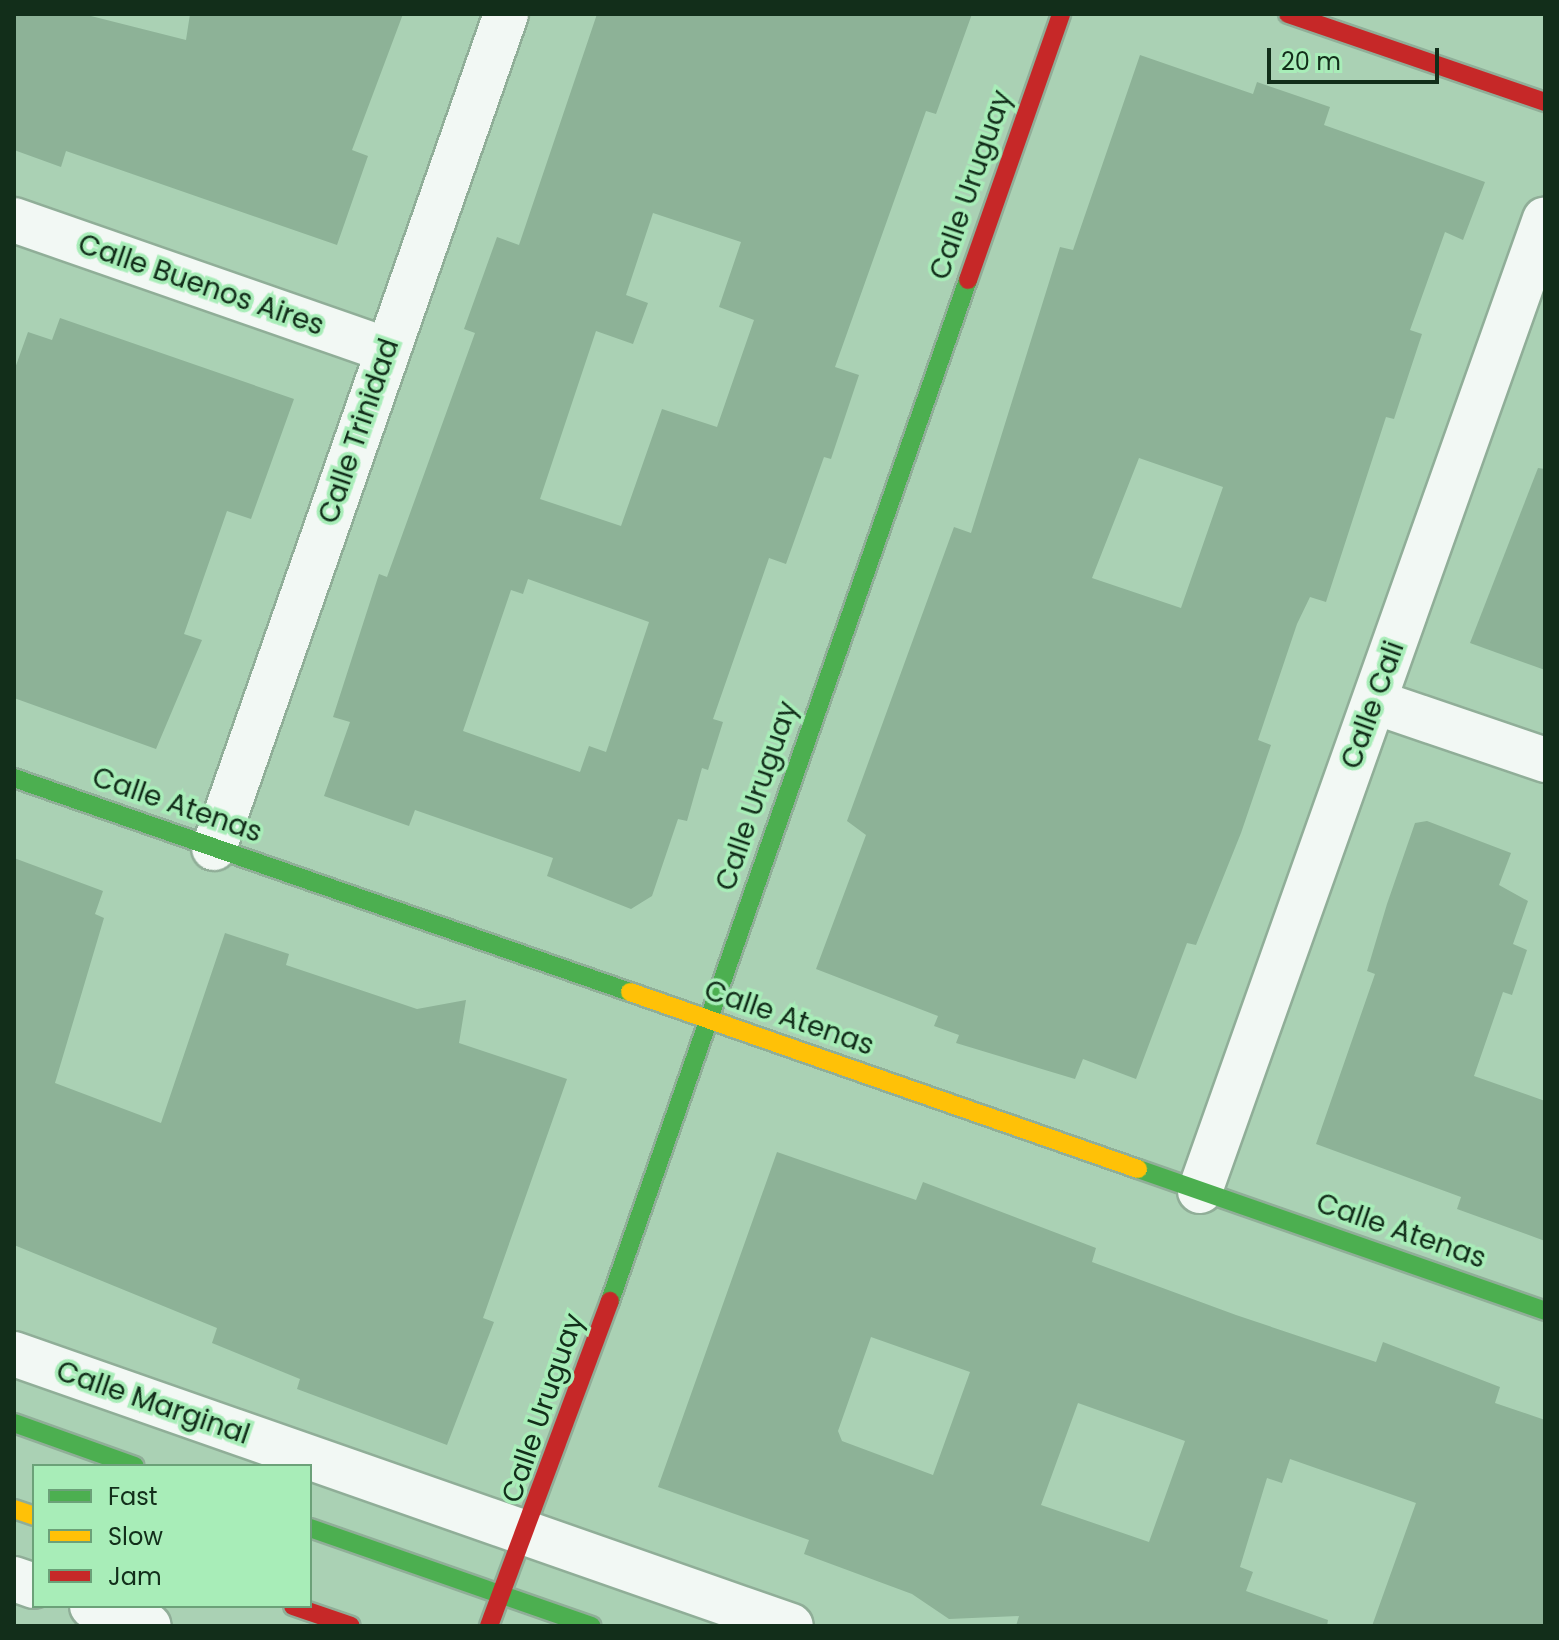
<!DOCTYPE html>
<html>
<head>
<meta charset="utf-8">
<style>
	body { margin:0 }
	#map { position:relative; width:1559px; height:1640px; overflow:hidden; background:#aad1b4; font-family:Poppins,sans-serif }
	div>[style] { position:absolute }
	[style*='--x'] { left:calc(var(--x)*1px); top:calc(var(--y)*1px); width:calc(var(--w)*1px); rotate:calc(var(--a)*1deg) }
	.building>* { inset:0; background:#8db297 }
	.roads { filter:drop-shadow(2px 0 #90ae98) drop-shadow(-2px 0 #90ae98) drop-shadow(0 2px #90ae98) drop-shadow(0 -2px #90ae98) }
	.street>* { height:44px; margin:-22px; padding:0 22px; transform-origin:22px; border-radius:22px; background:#f2f8f4 }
	.fast>* { height:18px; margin:-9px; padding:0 9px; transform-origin:9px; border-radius:9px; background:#4caf50 }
	.slow>* { height:18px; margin:-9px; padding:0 9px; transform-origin:9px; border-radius:9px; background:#ffc107 }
	.jam>* { height:18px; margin:-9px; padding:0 9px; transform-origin:9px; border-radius:9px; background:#c62828 }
	span { translate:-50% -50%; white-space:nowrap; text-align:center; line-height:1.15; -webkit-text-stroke:7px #a8edb8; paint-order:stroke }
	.street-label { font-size:28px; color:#122e1a }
	.frame { position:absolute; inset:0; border:16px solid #122e1a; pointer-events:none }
	.legend { position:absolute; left:32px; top:1464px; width:280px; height:144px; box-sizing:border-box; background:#a8edb8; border:2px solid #6ca179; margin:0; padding:10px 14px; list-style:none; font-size:24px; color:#122e1a }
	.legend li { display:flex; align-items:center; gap:16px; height:40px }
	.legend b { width:40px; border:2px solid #6ca179 }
	.scale { position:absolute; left:1267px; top:48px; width:172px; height:36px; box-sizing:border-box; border:4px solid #122e1a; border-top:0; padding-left:10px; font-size:24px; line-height:28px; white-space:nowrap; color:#122e1a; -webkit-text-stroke:6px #a8edb8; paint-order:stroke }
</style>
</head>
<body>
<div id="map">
	<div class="building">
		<div style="clip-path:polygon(14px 14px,83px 14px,186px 40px,190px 14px,403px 14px,352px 150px,368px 156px,337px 245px,66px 151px,61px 167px,14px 150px)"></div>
		<div style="clip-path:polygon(evenodd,597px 14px,972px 14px,936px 114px,926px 111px,835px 367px,859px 375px,831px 459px,824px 457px,786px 564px,769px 558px,713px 719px,723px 722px,708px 770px,702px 768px,687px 821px,678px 819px,652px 896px,631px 909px,547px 876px,553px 858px,415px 810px,409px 826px,324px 796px,350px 722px,333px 717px,379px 574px,387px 577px,475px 333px,464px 329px,497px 237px,519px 245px,597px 14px,653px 213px,741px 242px,719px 307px,754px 320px,717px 427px,662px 409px,621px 526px,540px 499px,596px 331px,633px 344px,648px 303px,626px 295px,653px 213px,597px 14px,528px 579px,649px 622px,606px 752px,589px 746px,580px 772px,463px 731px,511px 590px,523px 594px,528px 579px)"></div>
		<div style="clip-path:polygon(evenodd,1140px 55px,1253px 94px,1257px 82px,1330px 107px,1324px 125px,1485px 182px,1463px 240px,1445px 232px,1410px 330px,1422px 334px,1394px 419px,1386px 417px,1326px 602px,1310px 597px,1297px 624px,1258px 740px,1271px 745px,1241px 833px,1196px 945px,1187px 943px,1136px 1079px,1083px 1059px,1075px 1079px,956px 1043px,959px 1035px,934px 1026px,938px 1016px,816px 969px,866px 835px,847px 821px,954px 527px,971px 533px,1060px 247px,1073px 250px,1140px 55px,1139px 458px,1223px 487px,1181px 608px,1092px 578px,1139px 458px)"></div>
		<div style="clip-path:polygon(60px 318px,294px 399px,251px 519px,227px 511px,184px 634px,202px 640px,156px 749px,14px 698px,14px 371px,28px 332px,52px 340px)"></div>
		<div style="clip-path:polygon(1538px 468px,1545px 469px,1545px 670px,1470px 643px)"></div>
		<div style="clip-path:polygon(1427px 821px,1511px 853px,1499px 885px,1528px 901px,1513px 944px,1527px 950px,1512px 995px,1503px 992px,1474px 1076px,1545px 1101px,1545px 1241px,1457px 1209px,1461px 1197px,1316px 1144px,1375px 974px,1367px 971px,1387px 904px,1415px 823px)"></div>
		<div style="clip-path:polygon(14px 858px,103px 891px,95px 914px,104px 918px,55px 1083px,161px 1123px,225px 933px,289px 954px,286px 965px,417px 1009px,466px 1000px,459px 1043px,567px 1079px,483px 1318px,494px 1322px,447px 1445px,297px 1389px,300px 1379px,212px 1343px,217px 1328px,14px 1245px)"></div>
		<div style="clip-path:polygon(evenodd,777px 1152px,916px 1200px,923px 1182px,1096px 1248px,1092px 1262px,1236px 1315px,1376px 1362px,1383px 1342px,1500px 1387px,1495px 1403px,1545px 1420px,1545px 1626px,1372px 1626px,1416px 1503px,1290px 1459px,1282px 1483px,1267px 1478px,1240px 1567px,1253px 1572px,1246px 1591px,1328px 1620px,1327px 1626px,1016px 1626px,1019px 1616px,949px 1619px,912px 1594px,804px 1554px,809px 1540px,658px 1487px,777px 1152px,871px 1337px,970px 1372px,933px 1475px,842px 1441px,838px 1431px,871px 1337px,777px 1152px,1078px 1403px,1185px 1441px,1149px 1542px,1041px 1505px,1078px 1403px)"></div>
	</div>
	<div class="roads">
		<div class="street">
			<div style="--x:14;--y:220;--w:396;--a:19.2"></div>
			<div style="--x:1375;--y:702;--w:180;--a:18.8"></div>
			<div style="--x:214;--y:848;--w:884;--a:-70.7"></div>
			<div style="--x:1200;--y:1191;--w:1031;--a:-70.46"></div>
			<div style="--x:14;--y:1354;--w:823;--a:19.29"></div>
			<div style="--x:14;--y:1579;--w:21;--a:19"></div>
			<div style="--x:92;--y:1606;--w:60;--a:19.3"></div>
		</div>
		<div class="fast">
			<div style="--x:14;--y:778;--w:652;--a:19.16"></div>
			<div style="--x:1138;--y:1169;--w:431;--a:19.2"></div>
			<div style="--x:610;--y:1301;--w:1082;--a:-70.68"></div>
			<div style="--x:14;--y:1423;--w:128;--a:19.6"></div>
			<div style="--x:310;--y:1528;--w:298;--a:19.2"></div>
		</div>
		<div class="slow">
			<div style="--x:630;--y:992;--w:538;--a:19.21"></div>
			<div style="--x:14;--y:1509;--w:21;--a:19"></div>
		</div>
		<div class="jam">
			<div style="--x:1288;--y:14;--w:272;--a:18.9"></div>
			<div style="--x:968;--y:280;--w:282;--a:-70.7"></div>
			<div style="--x:293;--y:1606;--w:61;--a:19"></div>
			<div style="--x:489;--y:1626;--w:347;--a:-69.6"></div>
		</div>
	</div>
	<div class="street-label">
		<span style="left:971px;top:185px;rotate:-71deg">Calle Uruguay</span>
		<span style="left:201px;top:285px;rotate:19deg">Calle Buenos Aires</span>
		<span style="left:359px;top:431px;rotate:-71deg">Calle Trinidad</span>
		<span style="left:1373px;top:705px;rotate:-70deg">Calle Cali</span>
		<span style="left:757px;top:796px;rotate:-71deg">Calle Uruguay</span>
		<span style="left:177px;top:805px;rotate:19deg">Calle Atenas</span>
		<span style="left:789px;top:1018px;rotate:19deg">Calle Atenas</span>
		<span style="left:1401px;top:1231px;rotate:19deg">Calle Atenas</span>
		<span style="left:153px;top:1403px;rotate:19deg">Calle Marginal</span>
		<span style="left:543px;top:1408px;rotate:-71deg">Calle Uruguay</span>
	</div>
	<div class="frame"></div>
	<ul class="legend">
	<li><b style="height:10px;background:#4caf50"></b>Fast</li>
	<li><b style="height:10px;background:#ffc107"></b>Slow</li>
	<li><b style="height:10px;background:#c62828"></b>Jam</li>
	</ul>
	<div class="scale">20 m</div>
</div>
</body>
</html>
